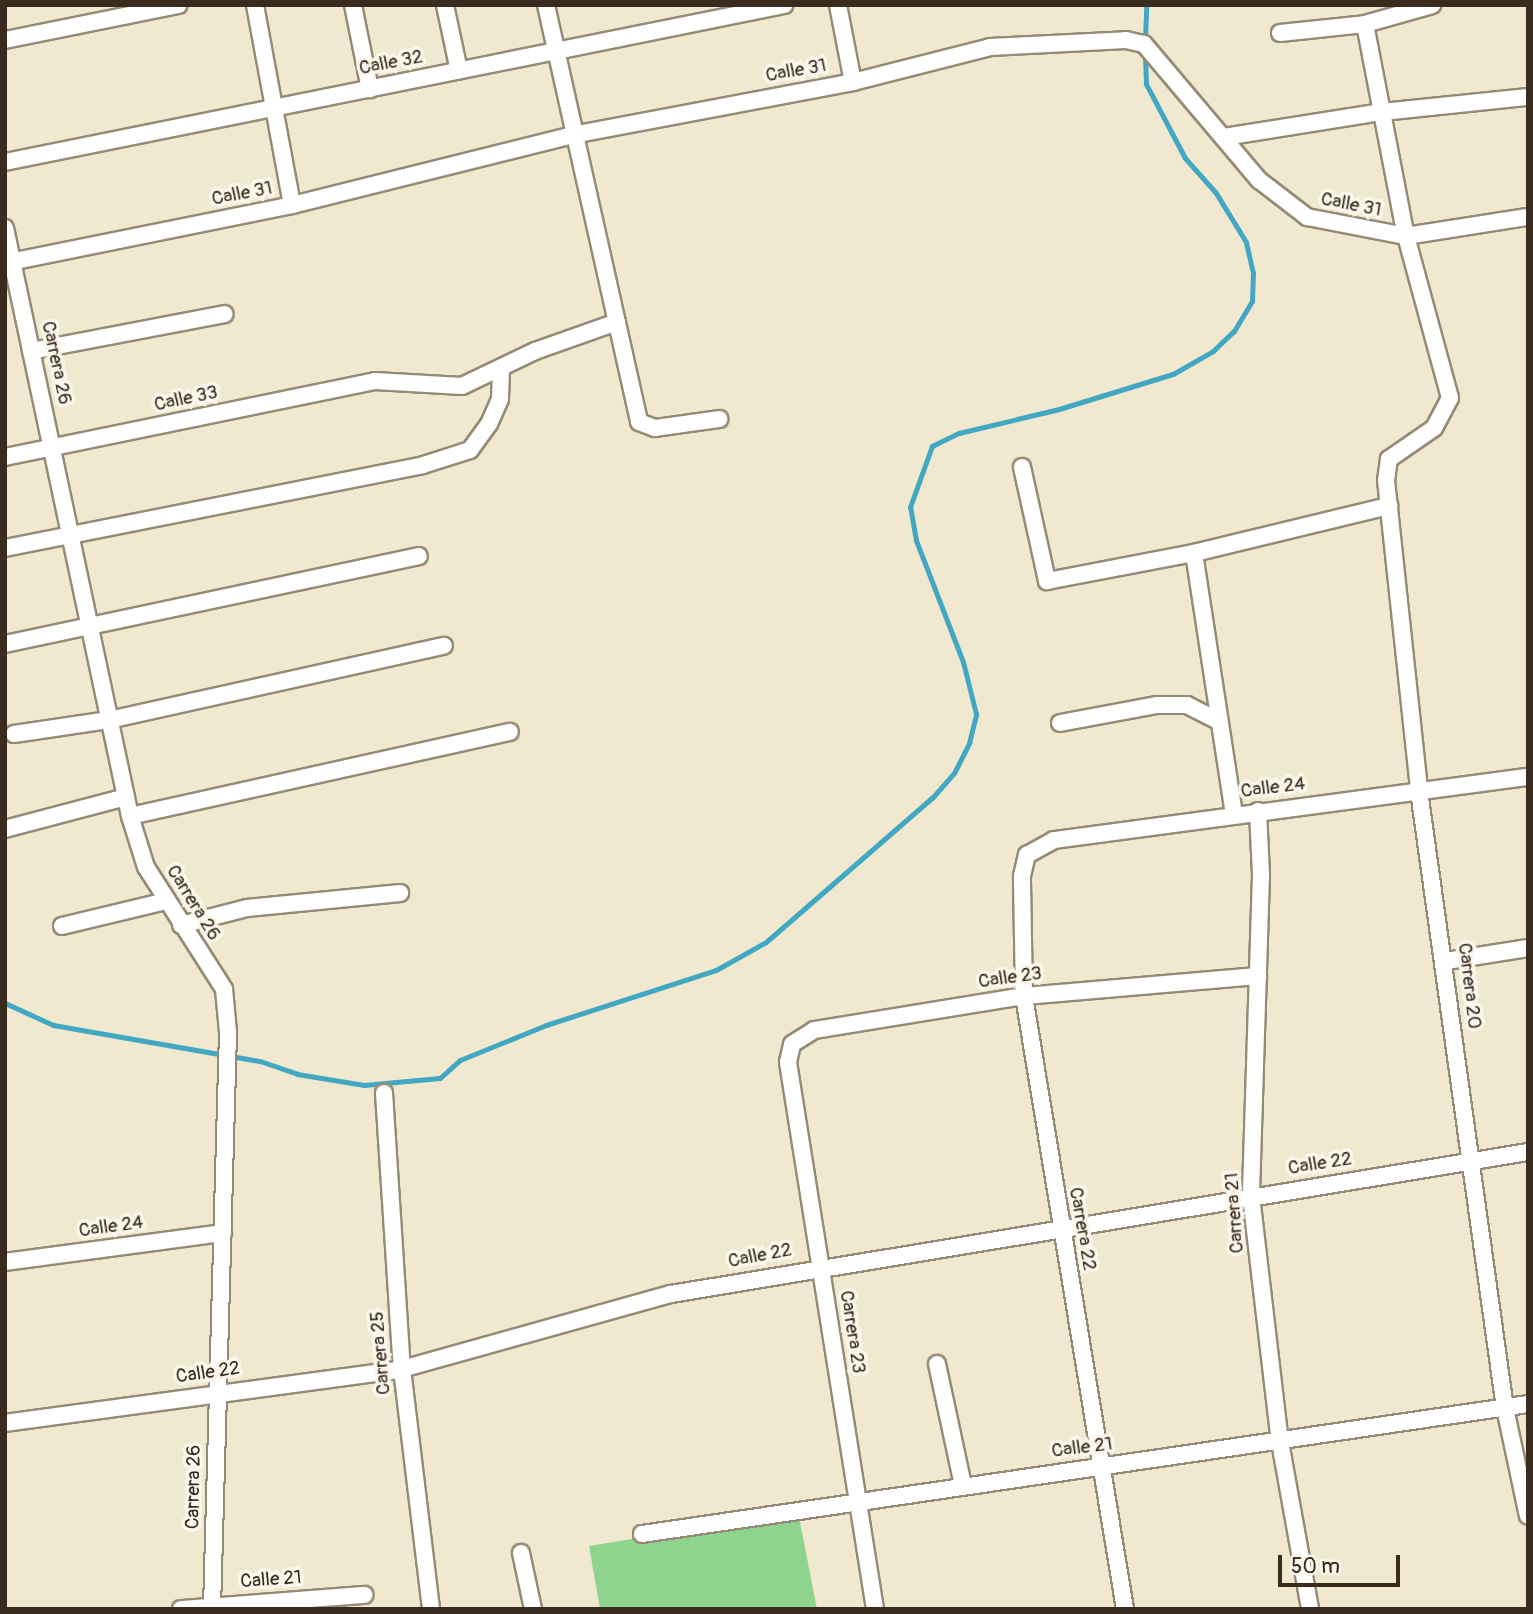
<!DOCTYPE html>
<html>
<head>
<meta charset="utf-8">
<style>
	body { margin:0 }
	#map { position:relative; width:1533px; height:1614px; overflow:hidden; background:#f0e9cf; font-family:Pangolin,sans-serif }
	div>[style] { position:absolute }
	[style*='--x'] { left:calc(var(--x)*1px); top:calc(var(--y)*1px); width:calc(var(--w)*1px); rotate:calc(var(--a)*1deg) }
	.green>* { inset:0; background:#8ed48f }
	.stream>* { height:5px; margin:-2.5px; padding:0 2.5px; transform-origin:2.5px; border-radius:2.5px; background:#42a7c2 }
	.roads { filter:drop-shadow(2px 0 #968a76) drop-shadow(-2px 0 #968a76) drop-shadow(0 2px #968a76) drop-shadow(0 -2px #968a76) }
	.street>* { height:16px; margin:-8px; padding:0 8px; transform-origin:8px; border-radius:8px; background:#fff }
	span { translate:-50% -50%; white-space:nowrap; text-align:center; line-height:1.15; -webkit-text-stroke:7px #fbf7ec; paint-order:stroke }
	.street-label { font-size:19px; color:#3b2a1e }
	.frame { position:absolute; inset:0; border:7px solid #3b2a1e; pointer-events:none }
	.scale { position:absolute; left:1278px; top:1555px; width:122px; height:32px; box-sizing:border-box; border:4px solid #3b2a1e; border-top:0; padding-left:9px; font-size:21px; line-height:24px; white-space:nowrap; color:#3b2a1e; -webkit-text-stroke:5px #fbf7ec; paint-order:stroke }
</style>
</head>
<body>
<div id="map">
	<div class="green">
		<div style="clip-path:polygon(798px 1512px,817px 1609px,600px 1609px,589px 1546px)"></div>
	</div>
	<div class="stream">
		<div style="--x:1145;--y:41;--w:36;--a:-88"></div>
		<div style="--x:5;--y:1003;--w:53;--a:24.6"></div>
		<div style="--x:53;--y:1025;--w:210;--a:9.9"></div>
		<div style="--x:260;--y:1061;--w:39;--a:19"></div>
		<div style="--x:297;--y:1074;--w:68;--a:9.3"></div>
		<div style="--x:364;--y:1085;--w:76;--a:-5.3"></div>
		<div style="--x:440;--y:1078;--w:27;--a:-42"></div>
		<div style="--x:460;--y:1060;--w:93;--a:-22.1"></div>
		<div style="--x:546;--y:1025;--w:179;--a:-17.9"></div>
		<div style="--x:716;--y:970;--w:57;--a:-29.2"></div>
		<div style="--x:766;--y:942;--w:221;--a:-41"></div>
		<div style="--x:933;--y:797;--w:32;--a:-49"></div>
		<div style="--x:954;--y:773;--w:34;--a:-63"></div>
		<div style="--x:969;--y:743;--w:30;--a:-76"></div>
		<div style="--x:976;--y:714;--w:54;--a:-104"></div>
		<div style="--x:963;--y:662;--w:131;--a:-111.1"></div>
		<div style="--x:916;--y:540;--w:34;--a:-100"></div>
		<div style="--x:910;--y:507;--w:65;--a:-70.2"></div>
		<div style="--x:932;--y:446;--w:30;--a:-26"></div>
		<div style="--x:959;--y:433;--w:103;--a:-13.5"></div>
		<div style="--x:1059;--y:409;--w:119;--a:-17.1"></div>
		<div style="--x:1173;--y:374;--w:46;--a:-29.9"></div>
		<div style="--x:1213;--y:351;--w:29;--a:-44"></div>
		<div style="--x:1234;--y:331;--w:35;--a:-59"></div>
		<div style="--x:1252;--y:301;--w:28;--a:-88"></div>
		<div style="--x:1253;--y:273;--w:32;--a:-103"></div>
		<div style="--x:1246;--y:242;--w:57;--a:-121.5"></div>
		<div style="--x:1216;--y:193;--w:47;--a:-131.5"></div>
		<div style="--x:1185;--y:158;--w:84;--a:-117.8"></div>
		<div style="--x:1146;--y:84;--w:33;--a:-92"></div>
	</div>
	<div class="roads">
		<div class="street">
			<div style="--x:255;--y:5;--w:203;--a:79.5"></div>
			<div style="--x:353;--y:5;--w:86;--a:78.6"></div>
			<div style="--x:445;--y:5;--w:67;--a:78"></div>
			<div style="--x:546;--y:5;--w:427;--a:77.4"></div>
			<div style="--x:639;--y:422;--w:17;--a:21"></div>
			<div style="--x:655;--y:428;--w:65;--a:-8"></div>
			<div style="--x:838;--y:5;--w:78;--a:79"></div>
			<div style="--x:1365;--y:24;--w:216;--a:79.1"></div>
			<div style="--x:1406;--y:236;--w:168;--a:74.8"></div>
			<div style="--x:1450;--y:398;--w:34;--a:118"></div>
			<div style="--x:1434;--y:428;--w:55;--a:145.4"></div>
			<div style="--x:1389;--y:459;--w:21;--a:98"></div>
			<div style="--x:1386;--y:480;--w:313;--a:83.9"></div>
			<div style="--x:1419;--y:791;--w:623;--a:82.07"></div>
			<div style="--x:1505;--y:1408;--w:110;--a:78"></div>
			<div style="--x:1280;--y:33;--w:85;--a:-6"></div>
			<div style="--x:1365;--y:24;--w:70;--a:-15.8"></div>
			<div style="--x:5;--y:40;--w:177;--a:-11.4"></div>
			<div style="--x:1224;--y:137;--w:160;--a:-9"></div>
			<div style="--x:1382;--y:112;--w:147;--a:-5.9"></div>
			<div style="--x:5;--y:162;--w:795;--a:-11.39"></div>
			<div style="--x:5;--y:228;--w:601;--a:78"></div>
			<div style="--x:130;--y:816;--w:53;--a:72.6"></div>
			<div style="--x:146;--y:867;--w:145;--a:57.4"></div>
			<div style="--x:224;--y:989;--w:43;--a:84.7"></div>
			<div style="--x:228;--y:1032;--w:577;--a:91.59"></div>
			<div style="--x:5;--y:263;--w:293;--a:-11.4"></div>
			<div style="--x:292;--y:205;--w:290;--a:-14"></div>
			<div style="--x:573;--y:135;--w:285;--a:-10.7"></div>
			<div style="--x:853;--y:82;--w:141;--a:-14.3"></div>
			<div style="--x:990;--y:47;--w:136;--a:-2.9"></div>
			<div style="--x:1126;--y:40;--w:18;--a:13"></div>
			<div style="--x:1144;--y:44;--w:178;--a:49.8"></div>
			<div style="--x:1259;--y:180;--w:61;--a:37.6"></div>
			<div style="--x:1307;--y:217;--w:101;--a:10.9"></div>
			<div style="--x:1406;--y:236;--w:123;--a:-8.9"></div>
			<div style="--x:31;--y:351;--w:197;--a:-10.8"></div>
			<div style="--x:5;--y:457;--w:378;--a:-11.6"></div>
			<div style="--x:375;--y:381;--w:87;--a:3.3"></div>
			<div style="--x:462;--y:386;--w:81;--a:-25.6"></div>
			<div style="--x:535;--y:351;--w:87;--a:-19.5"></div>
			<div style="--x:1022;--y:467;--w:117;--a:77.6"></div>
			<div style="--x:1047;--y:581;--w:150;--a:-10.8"></div>
			<div style="--x:1194;--y:553;--w:201;--a:-13.6"></div>
			<div style="--x:5;--y:548;--w:426;--a:-11.2"></div>
			<div style="--x:423;--y:465;--w:49;--a:-17.7"></div>
			<div style="--x:470;--y:450;--w:32;--a:-54"></div>
			<div style="--x:489;--y:424;--w:27;--a:-66"></div>
			<div style="--x:500;--y:399;--w:29;--a:-88"></div>
			<div style="--x:1194;--y:553;--w:264;--a:81.3"></div>
			<div style="--x:5;--y:644;--w:423;--a:-12"></div>
			<div style="--x:1060;--y:723;--w:99;--a:-10.5"></div>
			<div style="--x:1157;--y:705;--w:30;--a:0"></div>
			<div style="--x:1187;--y:705;--w:36;--a:27"></div>
			<div style="--x:14;--y:734;--w:96;--a:-8.4"></div>
			<div style="--x:109;--y:720;--w:343;--a:-12.5"></div>
			<div style="--x:1258;--y:811;--w:64;--a:87.3"></div>
			<div style="--x:1261;--y:875;--w:321;--a:91.8"></div>
			<div style="--x:1251;--y:1196;--w:248;--a:83.3"></div>
			<div style="--x:1280;--y:1442;--w:170;--a:79.8"></div>
			<div style="--x:130;--y:816;--w:389;--a:-12.5"></div>
			<div style="--x:5;--y:829;--w:125;--a:-14.8"></div>
			<div style="--x:181;--y:925;--w:68;--a:-14.4"></div>
			<div style="--x:247;--y:908;--w:154;--a:-5.6"></div>
			<div style="--x:62;--y:926;--w:107;--a:-13.5"></div>
			<div style="--x:1446;--y:961;--w:83;--a:-9"></div>
			<div style="--x:384;--y:1093;--w:277;--a:86.3"></div>
			<div style="--x:402;--y:1369;--w:242;--a:83.1"></div>
			<div style="--x:5;--y:1262;--w:220;--a:-7.6"></div>
			<div style="--x:937;--y:1364;--w:124;--a:77.9"></div>
			<div style="--x:5;--y:1423;--w:401;--a:-7.7"></div>
			<div style="--x:402;--y:1369;--w:279;--a:-15.6"></div>
			<div style="--x:671;--y:1294;--w:869;--a:-9.41"></div>
			<div style="--x:642;--y:1534;--w:895;--a:-8.35"></div>
			<div style="--x:521;--y:1553;--w:57;--a:77.9"></div>
			<div style="--x:181;--y:1609;--w:184;--a:-4.4"></div>
			<div style="--x:875;--y:1609;--w:554;--a:-99.04"></div>
			<div style="--x:788;--y:1062;--w:18;--a:-77"></div>
			<div style="--x:792;--y:1044;--w:26;--a:-32"></div>
			<div style="--x:814;--y:1030;--w:213;--a:-9.2"></div>
			<div style="--x:1024;--y:996;--w:235;--a:-4.9"></div>
			<div style="--x:1125;--y:1609;--w:621;--a:-99.36"></div>
			<div style="--x:1024;--y:996;--w:120;--a:-91"></div>
			<div style="--x:1022;--y:876;--w:22;--a:-77"></div>
			<div style="--x:1027;--y:855;--w:31;--a:-29"></div>
			<div style="--x:1054;--y:840;--w:478;--a:-7.6"></div>
		</div>
	</div>
	<div class="street-label">
		<span style="left:391px;top:63px;rotate:-11deg">Calle 32</span>
		<span style="left:796px;top:71px;rotate:-10deg">Calle 31</span>
		<span style="left:242px;top:194px;rotate:-11deg">Calle 31</span>
		<span style="left:1351px;top:205px;rotate:11deg">Calle 31</span>
		<span style="left:56px;top:363px;rotate:78deg">Carrera 26</span>
		<span style="left:186px;top:399px;rotate:-12deg">Calle 33</span>
		<span style="left:1273px;top:788px;rotate:-7deg">Calle 24</span>
		<span style="left:193px;top:903px;rotate:58deg">Carrera 26</span>
		<span style="left:1010px;top:978px;rotate:-8deg">Calle 23</span>
		<span style="left:1469px;top:986px;rotate:83deg">Carrera 20</span>
		<span style="left:1320px;top:1164px;rotate:-9deg">Calle 22</span>
		<span style="left:1235px;top:1213px;rotate:-94deg">Carrera 21</span>
		<span style="left:111px;top:1227px;rotate:-8deg">Calle 24</span>
		<span style="left:1082px;top:1229px;rotate:80deg">Carrera 22</span>
		<span style="left:760px;top:1256px;rotate:-11deg">Calle 22</span>
		<span style="left:852px;top:1332px;rotate:81deg">Carrera 23</span>
		<span style="left:381px;top:1353px;rotate:-95deg">Carrera 25</span>
		<span style="left:208px;top:1373px;rotate:-8deg">Calle 22</span>
		<span style="left:1082px;top:1448px;rotate:-7deg">Calle 21</span>
		<span style="left:194px;top:1487px;rotate:-89deg">Carrera 26</span>
		<span style="left:271px;top:1580px;rotate:-4deg">Calle 21</span>
	</div>
	<div class="frame"></div>
	<div class="scale">50 m</div>
</div>
</body>
</html>
